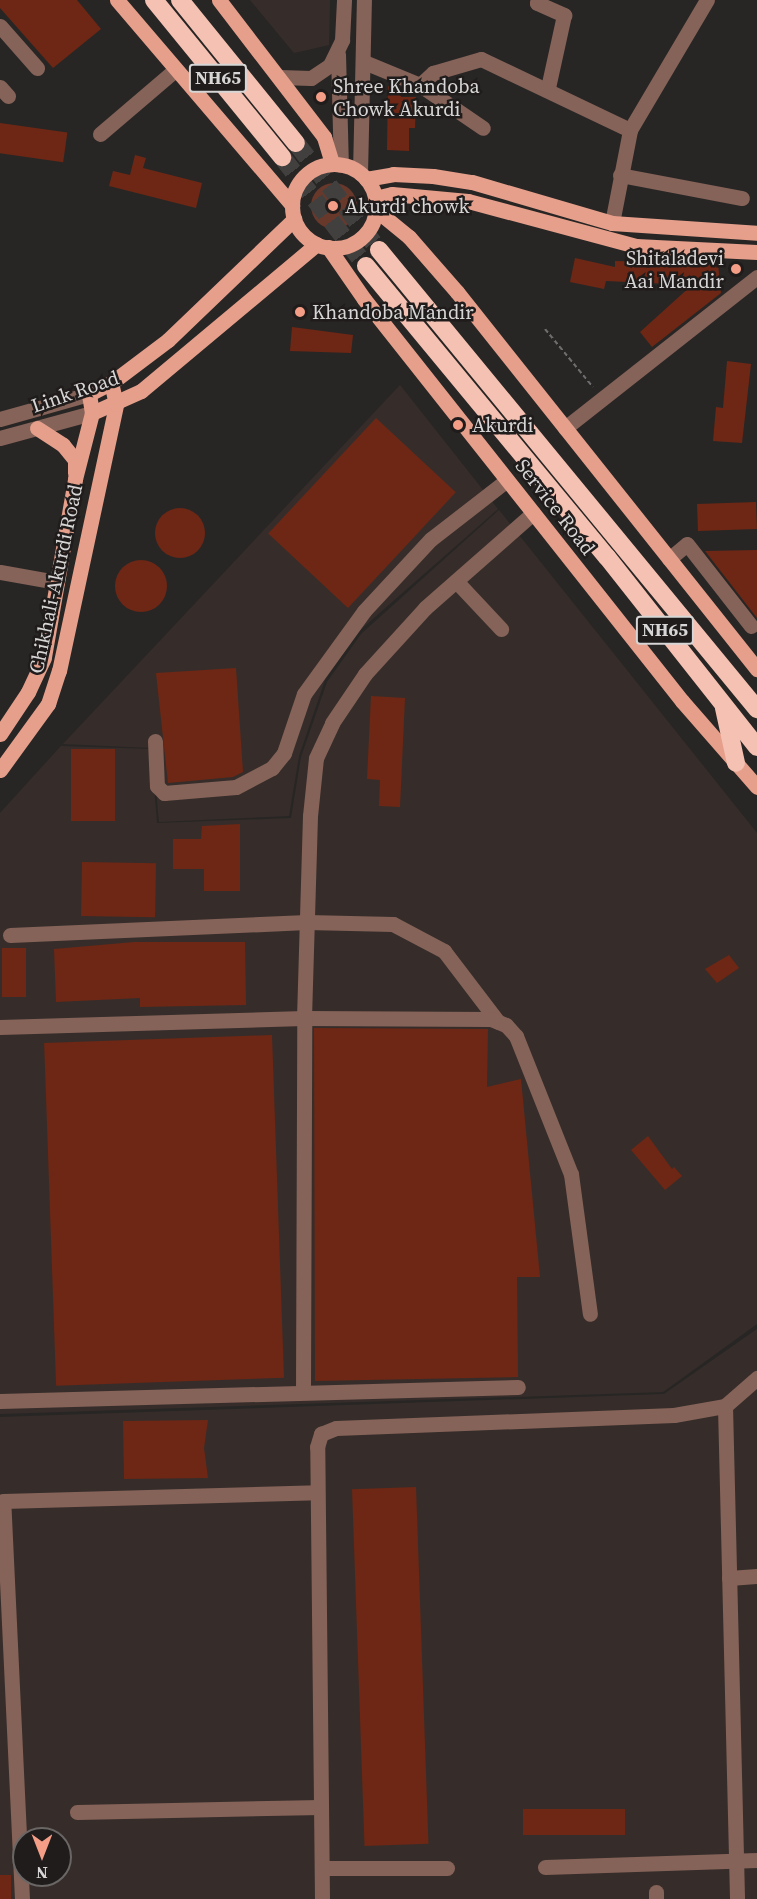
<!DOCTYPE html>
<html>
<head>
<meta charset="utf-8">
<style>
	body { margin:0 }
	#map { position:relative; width:757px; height:1899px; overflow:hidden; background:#282625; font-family:"Source Serif 4",serif }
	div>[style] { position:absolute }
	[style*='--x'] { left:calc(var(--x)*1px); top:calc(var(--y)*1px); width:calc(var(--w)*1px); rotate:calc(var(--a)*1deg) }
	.built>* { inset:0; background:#362d2a }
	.green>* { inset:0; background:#68382b }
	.round { border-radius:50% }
	.building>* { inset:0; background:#6e2714; transform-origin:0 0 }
	.highway-tunnel>* { height:18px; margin-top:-9px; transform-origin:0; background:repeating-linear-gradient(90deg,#42403f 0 18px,transparent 0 27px) }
	.path>* { height:2px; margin-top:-1px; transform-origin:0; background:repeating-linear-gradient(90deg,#6e6c6c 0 4.5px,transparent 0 7.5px) }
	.minor>* { height:15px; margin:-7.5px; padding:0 7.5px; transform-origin:7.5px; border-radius:7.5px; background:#866359 }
	.major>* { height:15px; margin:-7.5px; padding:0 7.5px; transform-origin:7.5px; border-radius:7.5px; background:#e69f8b }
	.major>.ring { margin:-7.5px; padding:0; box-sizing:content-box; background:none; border:15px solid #e69f8b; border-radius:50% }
	.highway>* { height:18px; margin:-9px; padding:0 9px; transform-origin:9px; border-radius:9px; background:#f5c1b2 }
	.dots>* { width:16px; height:16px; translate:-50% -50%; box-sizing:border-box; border:3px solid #1f1c1b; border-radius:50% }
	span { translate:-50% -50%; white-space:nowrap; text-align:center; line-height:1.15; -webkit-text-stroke:5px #1f1c1b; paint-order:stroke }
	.shield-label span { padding:2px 4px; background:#1f1c1b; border:2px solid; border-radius:4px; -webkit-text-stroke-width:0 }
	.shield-label { font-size:18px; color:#d7d5d5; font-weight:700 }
	.poi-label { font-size:20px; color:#d7d5d5 }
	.left { translate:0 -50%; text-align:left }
	.right { translate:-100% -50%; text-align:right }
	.street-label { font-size:20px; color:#d7d5d5 }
	.north { position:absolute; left:12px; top:1827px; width:60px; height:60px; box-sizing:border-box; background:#1f1c1b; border:2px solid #696665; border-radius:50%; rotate:180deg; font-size:16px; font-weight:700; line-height:24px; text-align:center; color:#d7d5d5 }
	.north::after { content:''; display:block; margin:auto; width:21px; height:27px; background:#f49e87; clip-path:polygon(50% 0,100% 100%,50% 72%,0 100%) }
</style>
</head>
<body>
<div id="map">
	<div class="built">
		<div style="clip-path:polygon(250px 0,330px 0,329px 45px,294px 53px)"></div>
		<div style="clip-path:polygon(400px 385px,498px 509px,359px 631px,325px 680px,299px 756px,289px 816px,159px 822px,152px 748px,63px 744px)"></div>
		<div style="clip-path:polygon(499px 510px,757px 833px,757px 1324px,663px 1392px,0 1414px,0 813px,61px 746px,151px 749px,157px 823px,291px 818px,301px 757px,327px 682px,361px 634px)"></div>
		<div style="clip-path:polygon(evenodd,757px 1329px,757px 1899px,0 1899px,0 1417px,664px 1394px,757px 1329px,24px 1839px,60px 1839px,60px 1875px,24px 1875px,24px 1839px)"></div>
	</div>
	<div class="green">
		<div class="round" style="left:311px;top:183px;width:46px;height:46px"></div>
	</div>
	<div class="building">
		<div style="clip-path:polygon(0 0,77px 0,101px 29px,53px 68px,0 8px)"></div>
		<div style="clip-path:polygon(388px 86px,401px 88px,401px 97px,416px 97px,415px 128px,409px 128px,409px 151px,387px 150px)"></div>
		<div style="left:0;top:123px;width:68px;height:30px;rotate:8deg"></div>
		<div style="clip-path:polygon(135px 155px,146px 158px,143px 168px,202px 183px,196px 208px,109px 186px,113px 171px,130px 175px)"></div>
		<div style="clip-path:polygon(575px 258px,615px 267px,615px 261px,718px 264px,721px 293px,652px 347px,640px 332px,692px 285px,606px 281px,604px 289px,570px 282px)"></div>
		<div style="clip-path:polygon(292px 327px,353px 335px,351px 353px,290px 351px)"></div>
		<div style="clip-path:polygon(727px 361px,751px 364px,742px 443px,713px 441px,716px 407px,723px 408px)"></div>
		<div style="left:376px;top:418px;width:109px;height:158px;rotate:43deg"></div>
		<div style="left:756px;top:502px;width:27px;height:59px;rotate:88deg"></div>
		<div class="round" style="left:155px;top:508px;width:50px;height:50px"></div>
		<div style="clip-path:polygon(757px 550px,757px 618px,705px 551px)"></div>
		<div class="round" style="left:115px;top:560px;width:52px;height:52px"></div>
		<div style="clip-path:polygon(236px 668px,243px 772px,233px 777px,168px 783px,156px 673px)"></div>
		<div style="clip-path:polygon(371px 696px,405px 698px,400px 807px,379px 806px,380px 780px,367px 779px)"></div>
		<div style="left:71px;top:749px;width:44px;height:72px"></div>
		<div style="clip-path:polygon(240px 824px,240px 891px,204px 891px,204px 869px,173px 869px,173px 839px,201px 839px,202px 826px)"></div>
		<div style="left:82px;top:862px;width:74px;height:54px;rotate:1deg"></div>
		<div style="clip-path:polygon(134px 942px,245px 942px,246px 1005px,140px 1007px,140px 998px,56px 1002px,54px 949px)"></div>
		<div style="left:2px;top:948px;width:24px;height:49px"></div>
		<div style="clip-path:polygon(729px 955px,739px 968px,717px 983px,705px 969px)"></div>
		<div style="clip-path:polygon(314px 1028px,488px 1029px,487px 1087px,521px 1079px,540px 1277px,517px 1277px,518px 1377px,315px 1381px)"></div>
		<div style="left:272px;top:1035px;width:343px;height:228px;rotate:88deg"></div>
		<div style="clip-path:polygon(648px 1136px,672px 1169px,674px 1167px,682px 1176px,665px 1190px,631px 1150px)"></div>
		<div style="clip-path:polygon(208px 1420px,204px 1448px,208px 1478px,124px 1479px,123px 1421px)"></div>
		<div style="left:416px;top:1487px;width:357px;height:64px;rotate:88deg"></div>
		<div style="left:625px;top:1809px;width:26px;height:102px;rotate:90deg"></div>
		<div style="left:0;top:1875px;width:11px;height:24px"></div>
	</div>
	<div class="highway-tunnel">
		<div style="--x:296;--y:143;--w:135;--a:52.2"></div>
		<div style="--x:282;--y:157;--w:138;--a:52.4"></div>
	</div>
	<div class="path">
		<div style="--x:545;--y:329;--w:75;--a:50.4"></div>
	</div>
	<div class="minor">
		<div style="--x:538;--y:0;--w:3;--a:108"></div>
		<div style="--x:537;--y:3;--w:30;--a:24"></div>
		<div style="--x:564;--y:15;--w:75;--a:102.4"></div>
		<div style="--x:0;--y:26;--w:56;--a:48.6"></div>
		<div style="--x:338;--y:54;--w:111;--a:88.5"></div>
		<div style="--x:364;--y:62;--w:61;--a:22.3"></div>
		<div style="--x:420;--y:85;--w:76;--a:34.3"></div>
		<div style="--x:279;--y:77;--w:32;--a:2"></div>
		<div style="--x:311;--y:78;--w:23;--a:-34"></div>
		<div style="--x:330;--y:65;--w:28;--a:-64"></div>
		<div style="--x:342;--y:40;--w:40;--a:-87.1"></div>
		<div style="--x:420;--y:85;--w:18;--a:-43"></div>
		<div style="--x:433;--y:73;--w:50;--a:-16.3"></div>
		<div style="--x:481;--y:59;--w:165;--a:25.5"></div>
		<div style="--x:0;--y:87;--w:12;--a:48"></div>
		<div style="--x:100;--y:134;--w:99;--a:-40.5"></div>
		<div style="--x:360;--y:173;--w:173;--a:-88.7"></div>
		<div style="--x:620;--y:175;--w:124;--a:10.7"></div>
		<div style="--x:612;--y:223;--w:95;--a:-79"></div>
		<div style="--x:630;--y:130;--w:151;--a:-59.4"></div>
		<div style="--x:0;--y:419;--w:92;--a:-15.7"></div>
		<div style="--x:565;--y:428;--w:244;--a:-38.2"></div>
		<div style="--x:0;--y:438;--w:95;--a:-15.2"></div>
		<div style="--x:669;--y:559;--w:23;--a:-40"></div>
		<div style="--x:687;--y:544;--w:104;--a:52"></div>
		<div style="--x:0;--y:572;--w:58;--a:10"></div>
		<div style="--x:456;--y:581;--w:66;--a:46.8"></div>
		<div style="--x:155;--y:741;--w:45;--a:87.5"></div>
		<div style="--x:157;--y:786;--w:10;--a:45"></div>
		<div style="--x:164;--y:793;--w:72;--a:-4.8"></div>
		<div style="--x:236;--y:787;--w:41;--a:-27.8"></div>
		<div style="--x:272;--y:768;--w:19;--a:-51"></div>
		<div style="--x:284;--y:753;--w:62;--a:-71.3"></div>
		<div style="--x:304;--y:694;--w:102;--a:-54.1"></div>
		<div style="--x:364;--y:611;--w:98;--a:-47.1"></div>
		<div style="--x:431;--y:539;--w:96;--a:-37.8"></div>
		<div style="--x:10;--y:935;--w:297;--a:-2.5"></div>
		<div style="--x:307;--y:922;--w:86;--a:1.3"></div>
		<div style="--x:393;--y:924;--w:58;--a:27.9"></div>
		<div style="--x:444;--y:951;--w:89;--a:52.7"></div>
		<div style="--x:0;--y:1027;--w:304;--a:-1.7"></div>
		<div style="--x:304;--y:1018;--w:187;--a:0.3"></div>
		<div style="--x:491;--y:1019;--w:16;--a:22"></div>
		<div style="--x:506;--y:1025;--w:15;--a:48"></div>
		<div style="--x:516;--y:1036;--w:149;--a:68.3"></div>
		<div style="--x:571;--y:1174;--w:141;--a:82.3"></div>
		<div style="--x:303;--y:1391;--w:373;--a:-89.8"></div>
		<div style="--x:304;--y:1018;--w:202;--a:-88.3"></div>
		<div style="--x:310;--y:816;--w:58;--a:-84.1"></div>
		<div style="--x:316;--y:758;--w:38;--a:-65"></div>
		<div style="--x:332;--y:723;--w:59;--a:-56"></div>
		<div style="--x:365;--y:674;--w:89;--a:-47.7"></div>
		<div style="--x:425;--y:608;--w:144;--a:-41.3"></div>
		<div style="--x:0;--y:1401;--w:518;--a:-1.55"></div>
		<div style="--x:725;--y:1406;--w:493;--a:88.6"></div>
		<div style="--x:729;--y:1578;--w:28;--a:-4"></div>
		<div style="--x:77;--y:1812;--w:244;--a:-1.2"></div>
		<div style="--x:545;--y:1867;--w:212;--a:-1.9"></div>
		<div style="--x:322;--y:1868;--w:125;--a:0"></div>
		<div style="--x:22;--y:1899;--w:398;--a:-92.7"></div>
		<div style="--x:3;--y:1501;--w:314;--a:-1.6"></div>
		<div style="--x:322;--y:1899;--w:452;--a:-90.6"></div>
		<div style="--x:317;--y:1447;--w:14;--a:-73"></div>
		<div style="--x:321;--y:1434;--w:16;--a:-22"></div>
		<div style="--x:336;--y:1428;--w:338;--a:-2.2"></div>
		<div style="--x:674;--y:1415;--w:52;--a:-10"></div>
		<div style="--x:725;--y:1406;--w:43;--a:-41.2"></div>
		<div style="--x:656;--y:1899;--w:7;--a:-90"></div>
	</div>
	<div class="major">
		<div style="--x:117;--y:0;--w:270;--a:49.5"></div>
		<div style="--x:219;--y:0;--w:173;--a:52.5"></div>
		<div style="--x:324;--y:137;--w:28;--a:73"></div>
		<div class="ring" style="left:292px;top:164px;width:69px;height:69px"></div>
		<div style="--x:366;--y:179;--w:27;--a:-10"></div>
		<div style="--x:393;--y:174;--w:40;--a:2.9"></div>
		<div style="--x:433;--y:176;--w:39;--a:9"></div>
		<div style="--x:472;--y:182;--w:146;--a:16.3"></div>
		<div style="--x:612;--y:223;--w:145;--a:3.9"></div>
		<div style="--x:375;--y:198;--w:17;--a:-13"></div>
		<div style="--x:392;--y:194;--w:76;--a:5.3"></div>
		<div style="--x:468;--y:201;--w:174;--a:15"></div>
		<div style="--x:636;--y:246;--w:121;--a:2.8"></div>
		<div style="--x:376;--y:210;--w:43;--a:39.3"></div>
		<div style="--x:409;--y:237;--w:73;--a:48.9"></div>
		<div style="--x:457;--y:292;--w:482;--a:51.5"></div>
		<div style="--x:328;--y:247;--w:63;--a:55.3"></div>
		<div style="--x:364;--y:299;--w:513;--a:51.65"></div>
		<div style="--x:682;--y:701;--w:114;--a:48.9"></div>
		<div style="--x:92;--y:413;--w:54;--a:-24.2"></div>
		<div style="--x:141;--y:391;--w:229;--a:-39.9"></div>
		<div style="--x:37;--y:428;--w:31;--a:33"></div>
		<div style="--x:63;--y:445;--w:19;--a:51"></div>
		<div style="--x:75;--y:460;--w:13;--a:90"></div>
		<div style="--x:0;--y:734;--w:50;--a:-56.3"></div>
		<div style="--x:28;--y:692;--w:38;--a:-65"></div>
		<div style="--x:44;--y:657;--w:181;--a:-80.1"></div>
		<div style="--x:75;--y:479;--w:68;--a:-75.6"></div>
		<div style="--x:92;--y:413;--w:19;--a:-99"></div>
		<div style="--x:89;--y:394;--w:25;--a:-27"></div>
		<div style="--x:111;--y:383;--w:71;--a:-37"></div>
		<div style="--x:168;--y:340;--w:175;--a:-43.8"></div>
		<div style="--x:0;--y:770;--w:82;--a:-54"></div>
		<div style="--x:48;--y:704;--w:35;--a:-72"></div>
		<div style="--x:59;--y:671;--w:273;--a:-77.9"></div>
		<div style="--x:116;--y:404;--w:22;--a:-103"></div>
	</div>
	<div class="highway">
		<div style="--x:154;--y:0;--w:203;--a:50.8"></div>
		<div style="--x:180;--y:0;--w:184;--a:51"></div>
		<div style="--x:379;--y:250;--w:595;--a:50.53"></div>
		<div style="--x:366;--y:266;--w:378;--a:50.4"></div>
		<div style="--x:607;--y:557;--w:242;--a:51.7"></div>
		<div style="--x:724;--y:708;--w:56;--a:77.7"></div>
	</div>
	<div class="dots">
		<div style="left:321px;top:97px;background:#f49e87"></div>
		<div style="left:333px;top:206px;background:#f49e87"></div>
		<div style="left:736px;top:269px;background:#f49e87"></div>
		<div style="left:300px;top:312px;background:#f49e87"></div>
		<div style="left:458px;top:425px;background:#f49e87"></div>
	</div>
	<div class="shield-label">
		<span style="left:218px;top:78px">NH65</span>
		<span style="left:665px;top:630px">NH65</span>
	</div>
	<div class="poi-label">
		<span class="left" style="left:333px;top:98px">Shree Khandoba<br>Chowk Akurdi</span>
		<span class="left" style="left:345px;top:206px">Akurdi chowk</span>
		<span class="right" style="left:724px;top:270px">Shitaladevi<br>Aai Mandir</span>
		<span class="left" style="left:312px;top:312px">Khandoba Mandir</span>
		<span class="left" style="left:472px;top:425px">Akurdi</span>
	</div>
	<div class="street-label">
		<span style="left:75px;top:392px;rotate:-19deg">Link Road</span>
		<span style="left:555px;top:507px;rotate:52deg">Service Road</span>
		<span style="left:56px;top:579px;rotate:-78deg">Chikhali-Akurdi Road</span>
	</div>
	<div class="north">N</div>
</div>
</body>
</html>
